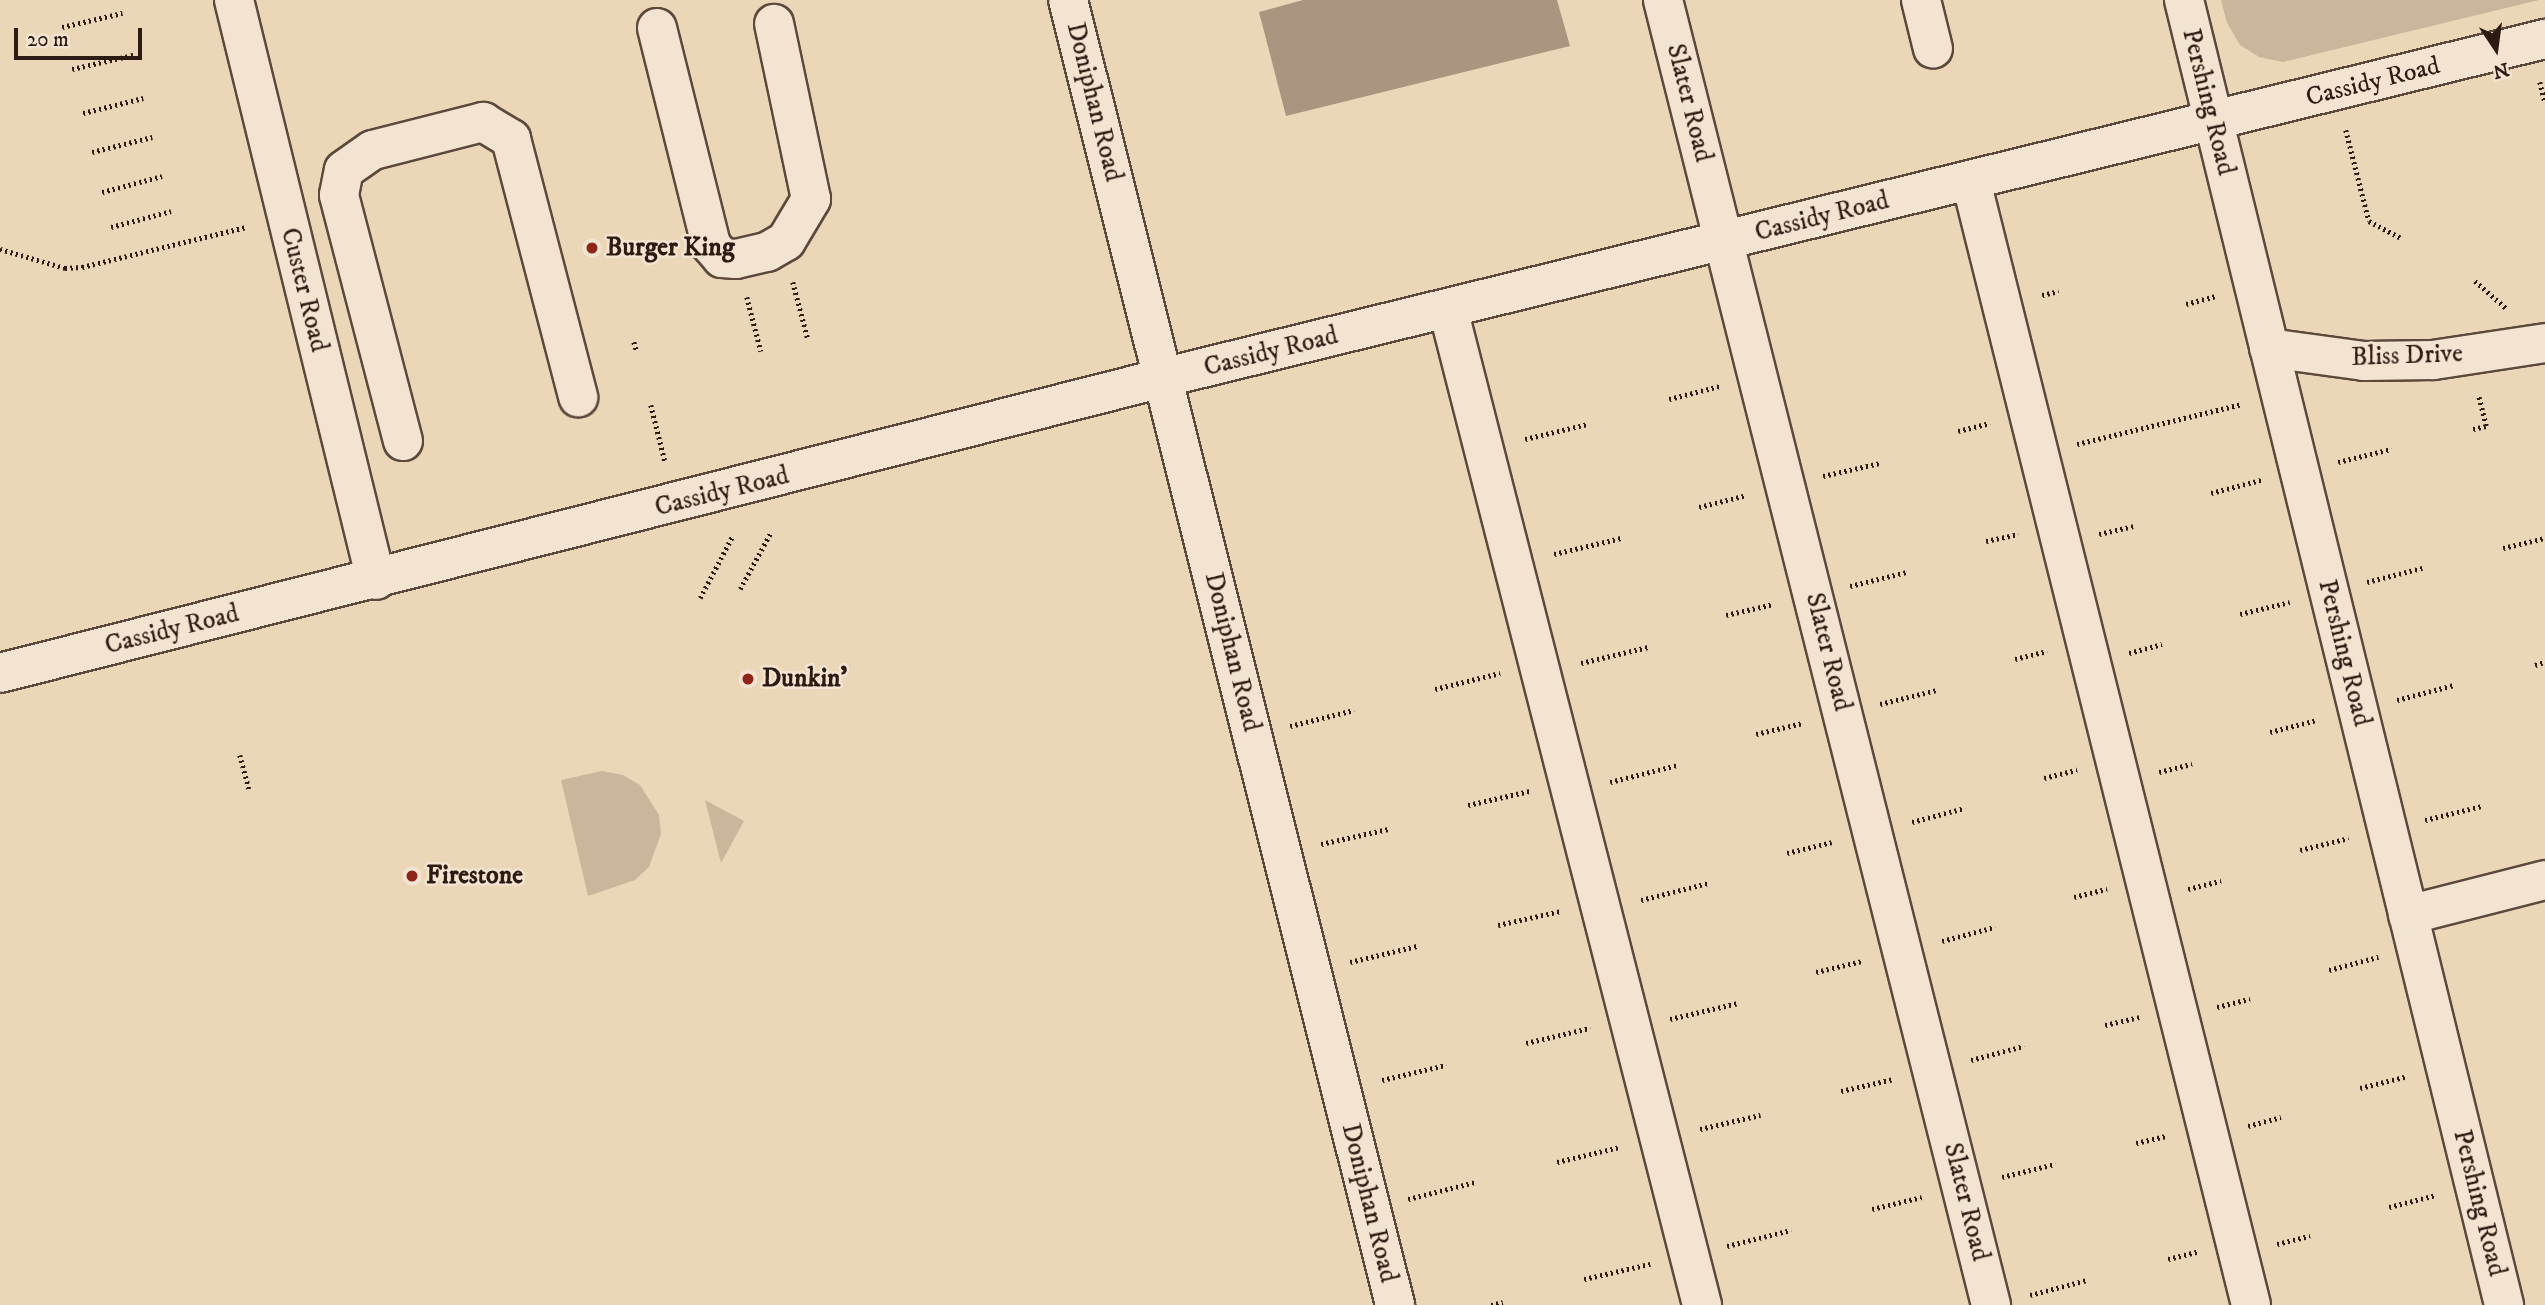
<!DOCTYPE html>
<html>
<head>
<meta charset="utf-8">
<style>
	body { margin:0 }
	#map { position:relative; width:2545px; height:1305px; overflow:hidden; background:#ebd6b8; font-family:"IM FELL DW Pica",serif }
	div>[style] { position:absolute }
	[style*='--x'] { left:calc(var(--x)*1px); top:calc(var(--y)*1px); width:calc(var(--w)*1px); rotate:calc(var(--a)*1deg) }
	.green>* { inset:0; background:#cbb69c }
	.water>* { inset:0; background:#aa9680 }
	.path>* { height:4.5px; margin-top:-2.25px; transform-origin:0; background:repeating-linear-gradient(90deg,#2d1a12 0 2px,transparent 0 5.5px) }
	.roads { filter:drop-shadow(2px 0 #5c493c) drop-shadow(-2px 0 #5c493c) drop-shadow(0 2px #5c493c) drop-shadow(0 -2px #5c493c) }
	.minor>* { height:38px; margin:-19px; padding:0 19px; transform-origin:19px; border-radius:19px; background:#f2e4d1 }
	.dots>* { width:19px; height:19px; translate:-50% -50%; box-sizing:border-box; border:4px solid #f2e4d1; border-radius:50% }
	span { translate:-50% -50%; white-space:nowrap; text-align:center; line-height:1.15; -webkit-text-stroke:5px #f2e4d1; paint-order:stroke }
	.street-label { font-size:26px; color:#2d1a12 }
	.poi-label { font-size:26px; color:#2d1a12; font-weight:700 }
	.left { translate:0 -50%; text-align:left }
	.north { position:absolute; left:2461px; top:14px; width:70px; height:70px; -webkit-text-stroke:5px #f2e4d1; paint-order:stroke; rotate:167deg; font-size:19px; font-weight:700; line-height:28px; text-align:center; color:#2d1a12 }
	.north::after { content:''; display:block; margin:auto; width:24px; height:32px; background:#2d1a12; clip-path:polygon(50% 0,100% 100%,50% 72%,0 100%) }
	.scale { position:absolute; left:14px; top:28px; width:128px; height:32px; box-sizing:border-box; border:4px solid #2d1a12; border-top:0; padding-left:9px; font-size:21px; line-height:24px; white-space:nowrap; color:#2d1a12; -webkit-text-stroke:5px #f2e4d1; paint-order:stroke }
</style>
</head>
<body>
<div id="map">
	<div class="green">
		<div style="clip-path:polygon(2221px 0,2539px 0,2283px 62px,2259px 57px,2240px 45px,2227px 23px)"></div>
		<div style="clip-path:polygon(602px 771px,623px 775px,640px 785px,659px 815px,661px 834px,649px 867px,635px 880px,588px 896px,561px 780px)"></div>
		<div style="clip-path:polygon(705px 800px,744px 821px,721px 863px)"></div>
	</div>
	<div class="water">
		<div style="clip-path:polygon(1303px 0,1557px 0,1570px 46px,1286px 116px,1259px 12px)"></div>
	</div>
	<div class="path">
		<div style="--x:62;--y:27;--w:62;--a:-13.1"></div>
		<div style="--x:72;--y:69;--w:63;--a:-12.9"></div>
		<div style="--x:2540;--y:82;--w:21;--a:76"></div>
		<div style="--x:83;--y:113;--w:62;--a:-14"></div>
		<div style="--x:2346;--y:130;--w:94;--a:75.8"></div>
		<div style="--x:2369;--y:221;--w:38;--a:28"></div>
		<div style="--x:92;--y:152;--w:62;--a:-14"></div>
		<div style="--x:102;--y:192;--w:62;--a:-14.9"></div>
		<div style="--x:111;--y:227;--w:62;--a:-14.9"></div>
		<div style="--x:0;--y:249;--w:68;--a:16.3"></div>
		<div style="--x:65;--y:268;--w:17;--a:-3"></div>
		<div style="--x:82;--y:267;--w:169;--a:-13.7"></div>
		<div style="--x:2475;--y:281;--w:41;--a:41.1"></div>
		<div style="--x:793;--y:282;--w:59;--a:75.3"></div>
		<div style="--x:2042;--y:295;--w:17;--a:-13"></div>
		<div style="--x:747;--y:297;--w:56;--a:75.5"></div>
		<div style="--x:2186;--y:304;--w:30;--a:-15"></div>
		<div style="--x:634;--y:342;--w:10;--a:73"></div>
		<div style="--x:1669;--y:399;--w:53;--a:-14.3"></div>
		<div style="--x:651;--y:405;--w:58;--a:76"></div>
		<div style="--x:2473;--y:429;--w:13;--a:-13"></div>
		<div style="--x:2486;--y:426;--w:32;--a:-104"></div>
		<div style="--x:1958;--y:431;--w:33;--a:-14"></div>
		<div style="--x:1525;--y:439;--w:65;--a:-13.4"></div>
		<div style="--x:2077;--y:444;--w:170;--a:-13.6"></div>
		<div style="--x:2338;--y:462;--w:55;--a:-13.8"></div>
		<div style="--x:1823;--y:476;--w:58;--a:-12.8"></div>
		<div style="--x:2211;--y:493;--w:52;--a:-14.6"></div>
		<div style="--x:1699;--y:507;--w:49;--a:-14"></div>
		<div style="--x:2099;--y:534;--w:35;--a:-13"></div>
		<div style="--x:1986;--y:541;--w:33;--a:-12"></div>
		<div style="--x:2503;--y:548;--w:43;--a:-13.4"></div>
		<div style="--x:1554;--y:554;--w:69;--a:-13.4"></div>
		<div style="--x:2367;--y:582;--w:57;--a:-14.3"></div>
		<div style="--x:1850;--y:586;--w:59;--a:-13.8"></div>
		<div style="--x:740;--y:589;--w:63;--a:-61.4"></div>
		<div style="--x:700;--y:598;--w:69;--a:-62.3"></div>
		<div style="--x:2240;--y:614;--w:51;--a:-13.5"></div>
		<div style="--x:1726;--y:615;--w:49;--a:-12.9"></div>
		<div style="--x:2129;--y:653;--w:34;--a:-15"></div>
		<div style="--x:2015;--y:659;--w:33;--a:-14"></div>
		<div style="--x:1581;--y:663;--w:69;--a:-13.4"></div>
		<div style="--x:2535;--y:665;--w:10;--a:-17"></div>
		<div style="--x:1435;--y:689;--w:67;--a:-13.8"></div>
		<div style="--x:2397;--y:700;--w:59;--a:-14.7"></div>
		<div style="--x:1880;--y:704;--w:59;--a:-13.8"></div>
		<div style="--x:1290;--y:726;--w:66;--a:-14"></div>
		<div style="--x:2270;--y:732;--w:49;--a:-14.3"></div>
		<div style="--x:1756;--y:734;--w:48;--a:-13.2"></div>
		<div style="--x:240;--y:755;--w:35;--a:75"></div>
		<div style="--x:2159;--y:772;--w:34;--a:-14"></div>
		<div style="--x:2044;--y:778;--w:34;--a:-14"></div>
		<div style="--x:1610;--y:782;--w:69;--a:-14.2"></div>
		<div style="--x:1468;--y:805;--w:64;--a:-12.7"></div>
		<div style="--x:2425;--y:820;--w:59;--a:-13.8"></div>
		<div style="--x:1912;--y:822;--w:55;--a:-14.8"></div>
		<div style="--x:1321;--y:844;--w:69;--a:-12.6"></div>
		<div style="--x:2300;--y:850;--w:50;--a:-13.8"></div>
		<div style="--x:1787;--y:853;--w:46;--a:-13.7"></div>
		<div style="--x:2188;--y:889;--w:34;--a:-14"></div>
		<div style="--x:2074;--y:897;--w:34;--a:-14"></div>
		<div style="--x:1641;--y:900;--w:69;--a:-14.2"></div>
		<div style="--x:1498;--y:925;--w:65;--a:-12.5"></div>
		<div style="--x:1942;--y:941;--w:55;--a:-14.8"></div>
		<div style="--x:1350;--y:962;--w:69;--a:-13.4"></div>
		<div style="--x:2329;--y:970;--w:51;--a:-14.9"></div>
		<div style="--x:1816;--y:972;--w:47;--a:-13.4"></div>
		<div style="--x:2217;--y:1007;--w:34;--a:-14"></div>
		<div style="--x:1670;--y:1019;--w:70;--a:-13.2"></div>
		<div style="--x:2105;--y:1025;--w:35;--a:-13"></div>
		<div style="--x:1526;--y:1043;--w:66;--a:-13.2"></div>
		<div style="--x:1971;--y:1060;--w:55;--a:-14.8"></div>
		<div style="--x:1382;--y:1080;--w:66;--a:-13.2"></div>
		<div style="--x:2360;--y:1088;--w:49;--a:-14"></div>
		<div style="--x:1841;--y:1091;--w:54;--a:-12.8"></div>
		<div style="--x:2248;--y:1126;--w:34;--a:-15"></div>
		<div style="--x:1700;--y:1129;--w:62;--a:-13.1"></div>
		<div style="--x:2136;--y:1143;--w:31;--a:-13"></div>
		<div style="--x:1557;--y:1162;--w:65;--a:-13.4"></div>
		<div style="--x:2002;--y:1177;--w:55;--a:-13.8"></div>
		<div style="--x:1408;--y:1199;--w:69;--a:-14.2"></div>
		<div style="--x:2389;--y:1207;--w:49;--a:-14.3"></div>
		<div style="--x:1872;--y:1209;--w:51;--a:-13.5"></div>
		<div style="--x:2277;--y:1244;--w:34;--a:-14"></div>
		<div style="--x:1727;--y:1246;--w:66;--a:-14"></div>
		<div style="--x:2168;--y:1259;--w:30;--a:-14"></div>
		<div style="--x:1584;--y:1279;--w:68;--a:-12.8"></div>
		<div style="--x:2030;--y:1295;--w:59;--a:-14.7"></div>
		<div style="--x:1491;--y:1305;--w:12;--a:-14"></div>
	</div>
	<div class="roads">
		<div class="minor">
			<div style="--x:234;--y:0;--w:597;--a:76.24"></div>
			<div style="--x:1068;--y:0;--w:1345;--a:75.93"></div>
			<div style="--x:1663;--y:0;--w:1346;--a:75.89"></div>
			<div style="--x:1921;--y:0;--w:50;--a:76.2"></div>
			<div style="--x:2184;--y:0;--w:1344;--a:76.22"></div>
			<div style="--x:657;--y:28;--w:224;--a:76"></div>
			<div style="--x:711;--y:245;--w:17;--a:50"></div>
			<div style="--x:722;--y:258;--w:14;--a:4"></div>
			<div style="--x:736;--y:259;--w:32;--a:-13"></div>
			<div style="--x:767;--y:252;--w:22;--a:-30"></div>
			<div style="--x:786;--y:241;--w:49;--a:-59.2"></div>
			<div style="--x:811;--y:199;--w:179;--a:-101.9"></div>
			<div style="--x:1971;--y:181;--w:1158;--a:76.01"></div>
			<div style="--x:1448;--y:309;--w:1028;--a:75.69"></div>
			<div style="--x:2269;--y:348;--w:96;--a:7.8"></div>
			<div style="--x:2364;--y:361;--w:69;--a:-0.8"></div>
			<div style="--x:2433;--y:360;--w:113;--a:-8.6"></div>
			<div style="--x:403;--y:441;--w:254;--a:-104.6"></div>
			<div style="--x:339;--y:195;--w:25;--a:-79"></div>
			<div style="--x:344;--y:170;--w:35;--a:-35"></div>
			<div style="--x:373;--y:150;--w:114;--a:-14.3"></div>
			<div style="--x:483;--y:122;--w:33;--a:31"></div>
			<div style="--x:511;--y:139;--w:267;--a:75.4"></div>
			<div style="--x:0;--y:673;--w:1228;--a:-14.24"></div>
			<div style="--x:1190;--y:371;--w:1395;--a:-13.77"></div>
			<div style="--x:2408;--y:915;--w:141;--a:-14.3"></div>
		</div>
	</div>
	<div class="dots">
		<div style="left:592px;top:248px;background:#8f2418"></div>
		<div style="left:748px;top:679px;background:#8f2418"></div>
		<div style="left:412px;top:876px;background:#8f2418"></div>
	</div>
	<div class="street-label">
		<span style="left:2373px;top:82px;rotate:-14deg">Cassidy Road</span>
		<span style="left:1094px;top:102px;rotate:76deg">Doniphan Road</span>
		<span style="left:2208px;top:102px;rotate:76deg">Pershing Road</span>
		<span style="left:1689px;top:103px;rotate:76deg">Slater Road</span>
		<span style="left:1822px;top:217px;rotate:-14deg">Cassidy Road</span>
		<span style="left:304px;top:290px;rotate:76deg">Custer Road</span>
		<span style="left:1271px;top:352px;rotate:-14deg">Cassidy Road</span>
		<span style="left:2407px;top:356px;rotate:-2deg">Bliss Drive</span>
		<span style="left:722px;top:492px;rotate:-14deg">Cassidy Road</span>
		<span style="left:172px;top:630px;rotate:-14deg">Cassidy Road</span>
		<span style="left:1232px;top:652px;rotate:76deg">Doniphan Road</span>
		<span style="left:1828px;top:652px;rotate:76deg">Slater Road</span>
		<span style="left:2344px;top:653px;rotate:76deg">Pershing Road</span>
		<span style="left:1966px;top:1202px;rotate:76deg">Slater Road</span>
		<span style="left:1369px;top:1203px;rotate:76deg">Doniphan Road</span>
		<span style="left:2479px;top:1203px;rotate:76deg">Pershing Road</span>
	</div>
	<div class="poi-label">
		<span class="left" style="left:606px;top:248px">Burger King</span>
		<span class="left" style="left:762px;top:679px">Dunkin'</span>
		<span class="left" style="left:426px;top:876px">Firestone</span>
	</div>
	<div class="north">N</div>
	<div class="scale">20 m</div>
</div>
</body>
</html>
